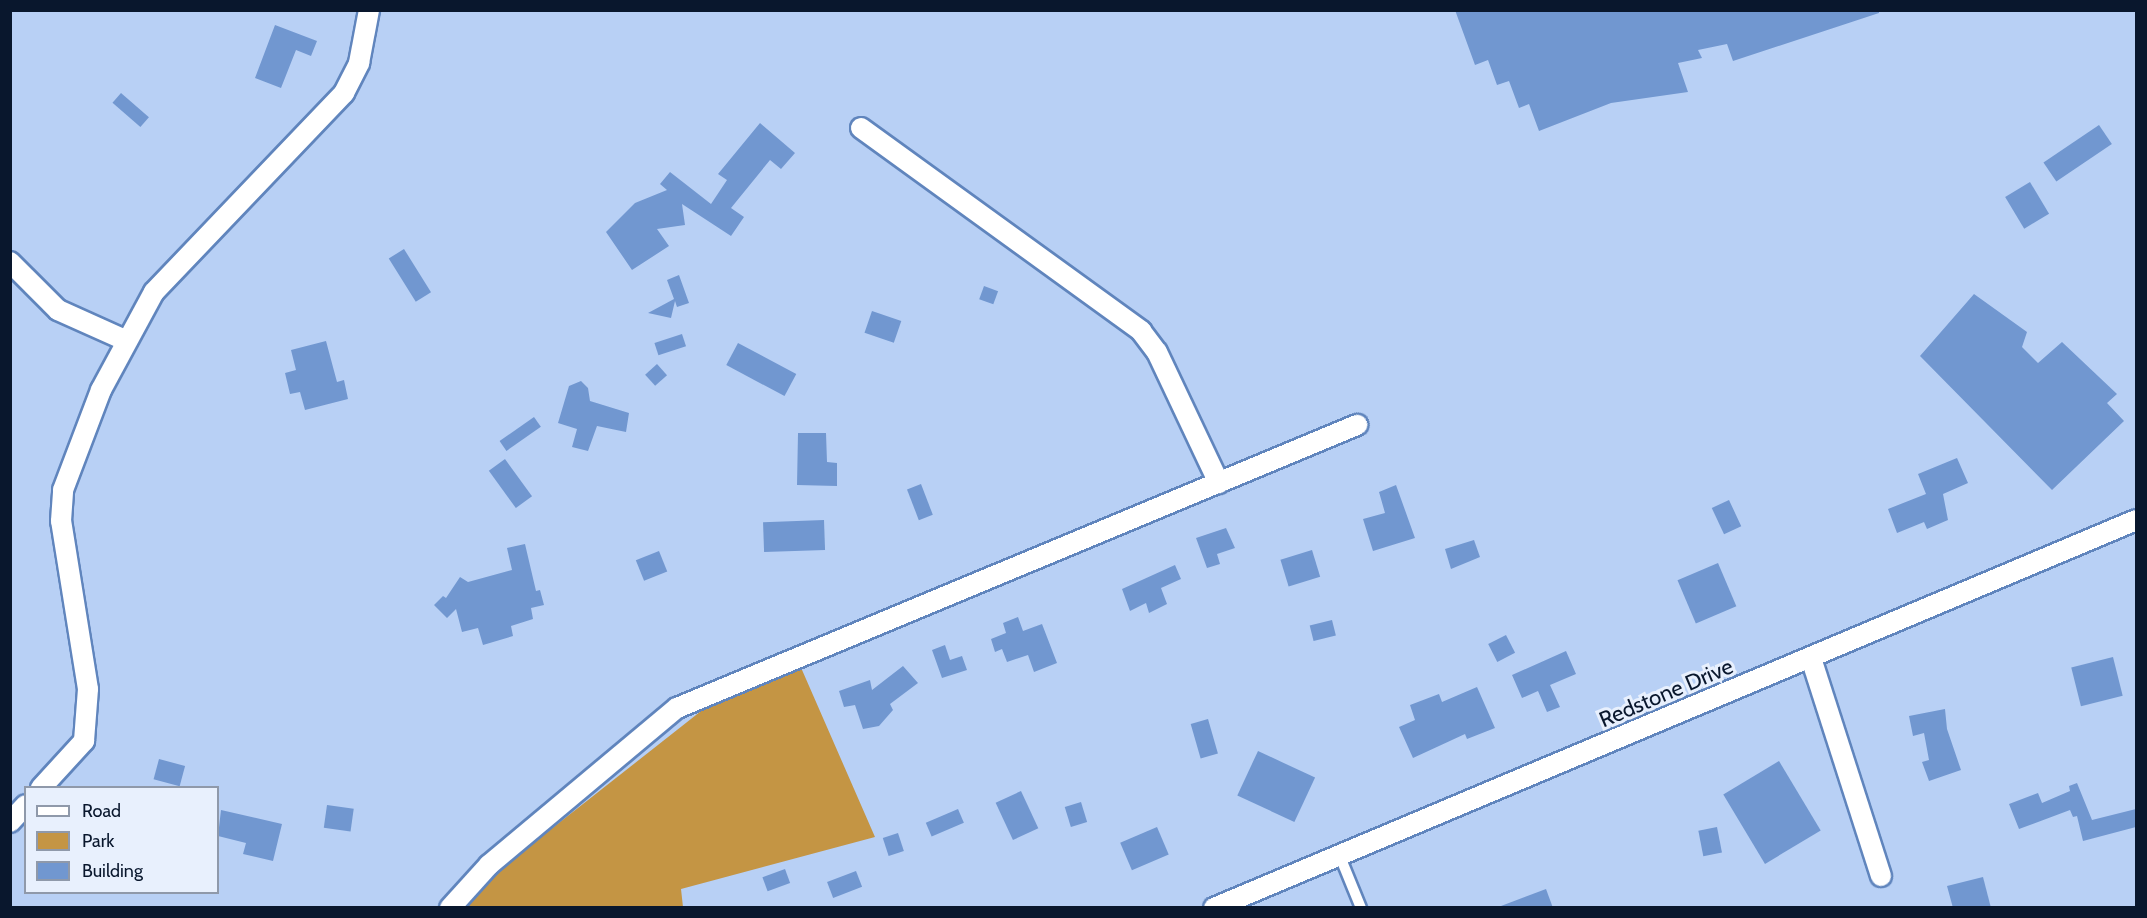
<!DOCTYPE html>
<html>
<head>
<meta charset="utf-8">
<style>
	body { margin:0 }
	#map { position:relative; width:2147px; height:918px; overflow:hidden; background:#b8d0f5; font-family:Cabin,sans-serif }
	div>[style] { position:absolute }
	[style*='--x'] { left:calc(var(--x)*1px); top:calc(var(--y)*1px); width:calc(var(--w)*1px); rotate:calc(var(--a)*1deg) }
	.green>* { inset:0; background:#c49544 }
	.building>* { inset:0; background:#7197d0; transform-origin:0 0 }
	.roads { filter:drop-shadow(2px 0 #6085bd) drop-shadow(-2px 0 #6085bd) drop-shadow(0 2px #6085bd) drop-shadow(0 -2px #6085bd) }
	.lane>* { height:10px; margin:-5px; padding:0 5px; transform-origin:5px; border-radius:5px; background:#fff }
	.street>* { height:20px; margin:-10px; padding:0 10px; transform-origin:10px; border-radius:10px; background:#fff }
	span { translate:-50% -50%; white-space:nowrap; text-align:center; line-height:1.15; -webkit-text-stroke:6px #e8f0fd; paint-order:stroke }
	.street-label { font-size:22px; color:#09172d }
	.frame { position:absolute; inset:0; border:12px solid #09172d; pointer-events:none }
	.legend { position:absolute; left:24px; top:786px; width:195px; height:108px; box-sizing:border-box; background:#e8f0fd; border:2px solid #8f99aa; margin:0; padding:8px 10px; list-style:none; font-size:18px; color:#09172d }
	.legend li { display:flex; align-items:center; gap:12px; height:30px }
	.legend b { width:30px; border:2px solid #8f99aa }
</style>
</head>
<body>
<div id="map">
	<div class="green">
		<div style="clip-path:polygon(799px 663px,875px 837px,681px 889px,683px 907px,460px 908px,475px 889px,710px 704px)"></div>
	</div>
	<div class="building">
		<div style="clip-path:polygon(1455px 10px,1879px 10px,1879px 13px,1733px 61px,1727px 44px,1698px 50px,1702px 58px,1678px 63px,1688px 92px,1611px 103px,1539px 131px,1529px 104px,1519px 108px,1509px 81px,1497px 85px,1488px 60px,1475px 65px)"></div>
		<div style="clip-path:polygon(275px 25px,317px 41px,311px 56px,296px 50px,281px 88px,255px 78px)"></div>
		<div style="left:121px;top:93px;width:37px;height:13px;rotate:41deg"></div>
		<div style="clip-path:polygon(760px 123px,795px 153px,781px 169px,770px 160px,731px 208px,744px 217px,731px 236px,682px 204px,685px 225px,657px 229px,669px 246px,632px 270px,606px 232px,635px 203px,667px 190px,660px 184px,670px 172px,711px 204px,727px 180px,718px 174px)"></div>
		<div style="left:2099px;top:125px;width:23px;height:67px;rotate:56deg"></div>
		<div style="left:2030px;top:182px;width:37px;height:29px;rotate:59deg"></div>
		<div style="left:404px;top:249px;width:51px;height:18px;rotate:58deg"></div>
		<div style="clip-path:polygon(679px 275px,689px 303px,677px 307px,675px 301px,671px 318px,648px 313px,674px 299px,667px 280px)"></div>
		<div style="left:984px;top:286px;width:15px;height:14px;rotate:20deg"></div>
		<div style="clip-path:polygon(1974px 294px,2027px 332px,2022px 347px,2038px 363px,2062px 342px,2117px 394px,2107px 403px,2124px 421px,2052px 490px,1920px 356px)"></div>
		<div style="left:872px;top:311px;width:31px;height:23px;rotate:19deg"></div>
		<div style="left:682px;top:334px;width:13px;height:29px;rotate:72deg"></div>
		<div style="clip-path:polygon(326px 341px,337px 382px,344px 380px,348px 399px,305px 410px,300px 392px,290px 394px,285px 373px,296px 370px,291px 350px)"></div>
		<div style="left:738px;top:343px;width:66px;height:25px;rotate:28deg"></div>
		<div style="left:657px;top:364px;width:15px;height:16px;rotate:48deg"></div>
		<div style="clip-path:polygon(581px 381px,588px 388px,590px 401px,629px 413px,626px 432px,597px 426px,588px 451px,572px 447px,577px 429px,558px 423px,569px 386px)"></div>
		<div style="left:534px;top:417px;width:12px;height:42px;rotate:55deg"></div>
		<div style="clip-path:polygon(798px 433px,826px 433px,827px 462px,837px 463px,837px 486px,797px 485px)"></div>
		<div style="clip-path:polygon(1957px 458px,1968px 483px,1943px 494px,1948px 520px,1927px 529px,1924px 522px,1897px 533px,1888px 509px,1926px 494px,1918px 474px)"></div>
		<div style="left:505px;top:459px;width:46px;height:20px;rotate:54deg"></div>
		<div style="left:921px;top:484px;width:33px;height:15px;rotate:69deg"></div>
		<div style="clip-path:polygon(1396px 485px,1415px 538px,1373px 551px,1363px 519px,1385px 513px,1379px 492px)"></div>
		<div style="left:1729px;top:500px;width:29px;height:19px;rotate:65deg"></div>
		<div style="left:824px;top:520px;width:30px;height:61px;rotate:88deg"></div>
		<div style="clip-path:polygon(1226px 528px,1235px 548px,1217px 554px,1220px 564px,1207px 568px,1196px 538px)"></div>
		<div style="clip-path:polygon(1474px 540px,1480px 557px,1451px 569px,1445px 549px)"></div>
		<div style="clip-path:polygon(525px 544px,536px 591px,540px 590px,544px 605px,531px 608px,533px 619px,511px 626px,513px 636px,483px 645px,478px 628px,462px 632px,456px 609px,447px 618px,434px 605px,443px 596px,446px 598px,460px 577px,468px 582px,512px 570px,507px 548px)"></div>
		<div style="left:1312px;top:550px;width:28px;height:33px;rotate:73deg"></div>
		<div style="left:659px;top:551px;width:22px;height:25px;rotate:68deg"></div>
		<div style="left:1718px;top:563px;width:47px;height:44px;rotate:67deg"></div>
		<div style="clip-path:polygon(1175px 565px,1181px 579px,1161px 588px,1167px 604px,1149px 613px,1146px 603px,1130px 611px,1122px 589px)"></div>
		<div style="clip-path:polygon(1018px 617px,1023px 631px,1042px 624px,1057px 663px,1034px 672px,1028px 655px,1007px 662px,1002px 649px,995px 652px,991px 639px,1006px 633px,1003px 623px)"></div>
		<div style="left:1332px;top:620px;width:16px;height:23px;rotate:76deg"></div>
		<div style="left:1506px;top:635px;width:20px;height:20px;rotate:63deg"></div>
		<div style="clip-path:polygon(945px 645px,950px 660px,962px 656px,967px 670px,942px 678px,932px 650px)"></div>
		<div style="clip-path:polygon(1566px 651px,1576px 674px,1550px 685px,1560px 707px,1547px 712px,1538px 691px,1522px 698px,1512px 675px)"></div>
		<div style="left:2113px;top:657px;width:40px;height:43px;rotate:76deg"></div>
		<div style="clip-path:polygon(903px 666px,918px 683px,890px 704px,893px 710px,879px 726px,863px 729px,855px 705px,844px 707px,839px 691px,870px 680px,872px 690px)"></div>
		<div style="clip-path:polygon(1477px 687px,1495px 728px,1467px 739px,1465px 734px,1413px 758px,1399px 727px,1415px 720px,1410px 705px,1439px 694px,1442px 702px)"></div>
		<div style="clip-path:polygon(1945px 709px,1947px 729px,1961px 770px,1929px 781px,1922px 762px,1929px 760px,1924px 733px,1913px 736px,1909px 716px)"></div>
		<div style="left:1208px;top:719px;width:36px;height:18px;rotate:74deg"></div>
		<div style="left:1258px;top:751px;width:63px;height:49px;rotate:25deg"></div>
		<div style="left:159px;top:759px;width:27px;height:21px;rotate:15deg"></div>
		<div style="left:1779px;top:761px;width:81px;height:65px;rotate:59deg"></div>
		<div style="clip-path:polygon(2077px 783px,2092px 820px,2136px 809px,2136px 827px,2083px 841px,2077px 816px,2073px 817px,2070px 810px,2019px 829px,2009px 804px,2038px 793px,2042px 803px,2070px 791px,2069px 786px)"></div>
		<div style="left:1021px;top:791px;width:41px;height:28px;rotate:65deg"></div>
		<div style="left:1081px;top:802px;width:21px;height:17px;rotate:73deg"></div>
		<div style="left:327px;top:805px;width:27px;height:23px;rotate:8deg"></div>
		<div style="left:958px;top:809px;width:15px;height:35px;rotate:67deg"></div>
		<div style="clip-path:polygon(221px 810px,282px 824px,273px 861px,243px 854px,246px 843px,218px 836px)"></div>
		<div style="left:1157px;top:827px;width:30px;height:40px;rotate:67deg"></div>
		<div style="left:1717px;top:827px;width:26px;height:19px;rotate:79deg"></div>
		<div style="left:898px;top:833px;width:19px;height:16px;rotate:72deg"></div>
		<div style="left:785px;top:869px;width:15px;height:24px;rotate:70deg"></div>
		<div style="left:856px;top:871px;width:17px;height:31px;rotate:69deg"></div>
		<div style="clip-path:polygon(1983px 877px,1991px 908px,1953px 908px,1947px 886px)"></div>
		<div style="clip-path:polygon(1546px 889px,1553px 908px,1502px 908px,1501px 906px)"></div>
	</div>
	<div class="roads">
		<div class="lane">
			<div style="--x:1339;--y:854;--w:58;--a:67.8"></div>
		</div>
		<div class="street">
			<div style="--x:861;--y:128;--w:346;--a:35.9"></div>
			<div style="--x:1141;--y:331;--w:26;--a:53"></div>
			<div style="--x:1157;--y:352;--w:145;--a:64.7"></div>
			<div style="--x:10;--y:262;--w:68;--a:45"></div>
			<div style="--x:58;--y:310;--w:73;--a:24.1"></div>
			<div style="--x:1811;--y:658;--w:229;--a:72.2"></div>
			<div style="--x:41;--y:788;--w:64;--a:-47.5"></div>
			<div style="--x:84;--y:741;--w:52;--a:-85.6"></div>
			<div style="--x:88;--y:689;--w:170;--a:-99.1"></div>
			<div style="--x:61;--y:521;--w:31;--a:-86"></div>
			<div style="--x:63;--y:490;--w:107;--a:-69.2"></div>
			<div style="--x:101;--y:390;--w:111;--a:-61.6"></div>
			<div style="--x:154;--y:292;--w:275;--a:-46.3"></div>
			<div style="--x:344;--y:93;--w:34;--a:-63"></div>
			<div style="--x:359;--y:63;--w:54;--a:-79.3"></div>
			<div style="--x:10;--y:822;--w:23;--a:-47"></div>
			<div style="--x:450;--y:908;--w:58;--a:-47.8"></div>
			<div style="--x:489;--y:865;--w:245;--a:-39.9"></div>
			<div style="--x:677;--y:708;--w:737;--a:-22.6"></div>
			<div style="--x:1214;--y:908;--w:1000;--a:-22.82"></div>
		</div>
	</div>
	<div class="street-label">
		<span style="left:1666px;top:693px;rotate:-23deg">Redstone Drive</span>
	</div>
	<div class="frame"></div>
	<ul class="legend">
	<li><b style="height:8px;background:#fff"></b>Road</li>
	<li><b style="height:16px;background:#c49544"></b>Park</li>
	<li><b style="height:16px;background:#7197d0"></b>Building</li>
	</ul>
</div>
</body>
</html>
